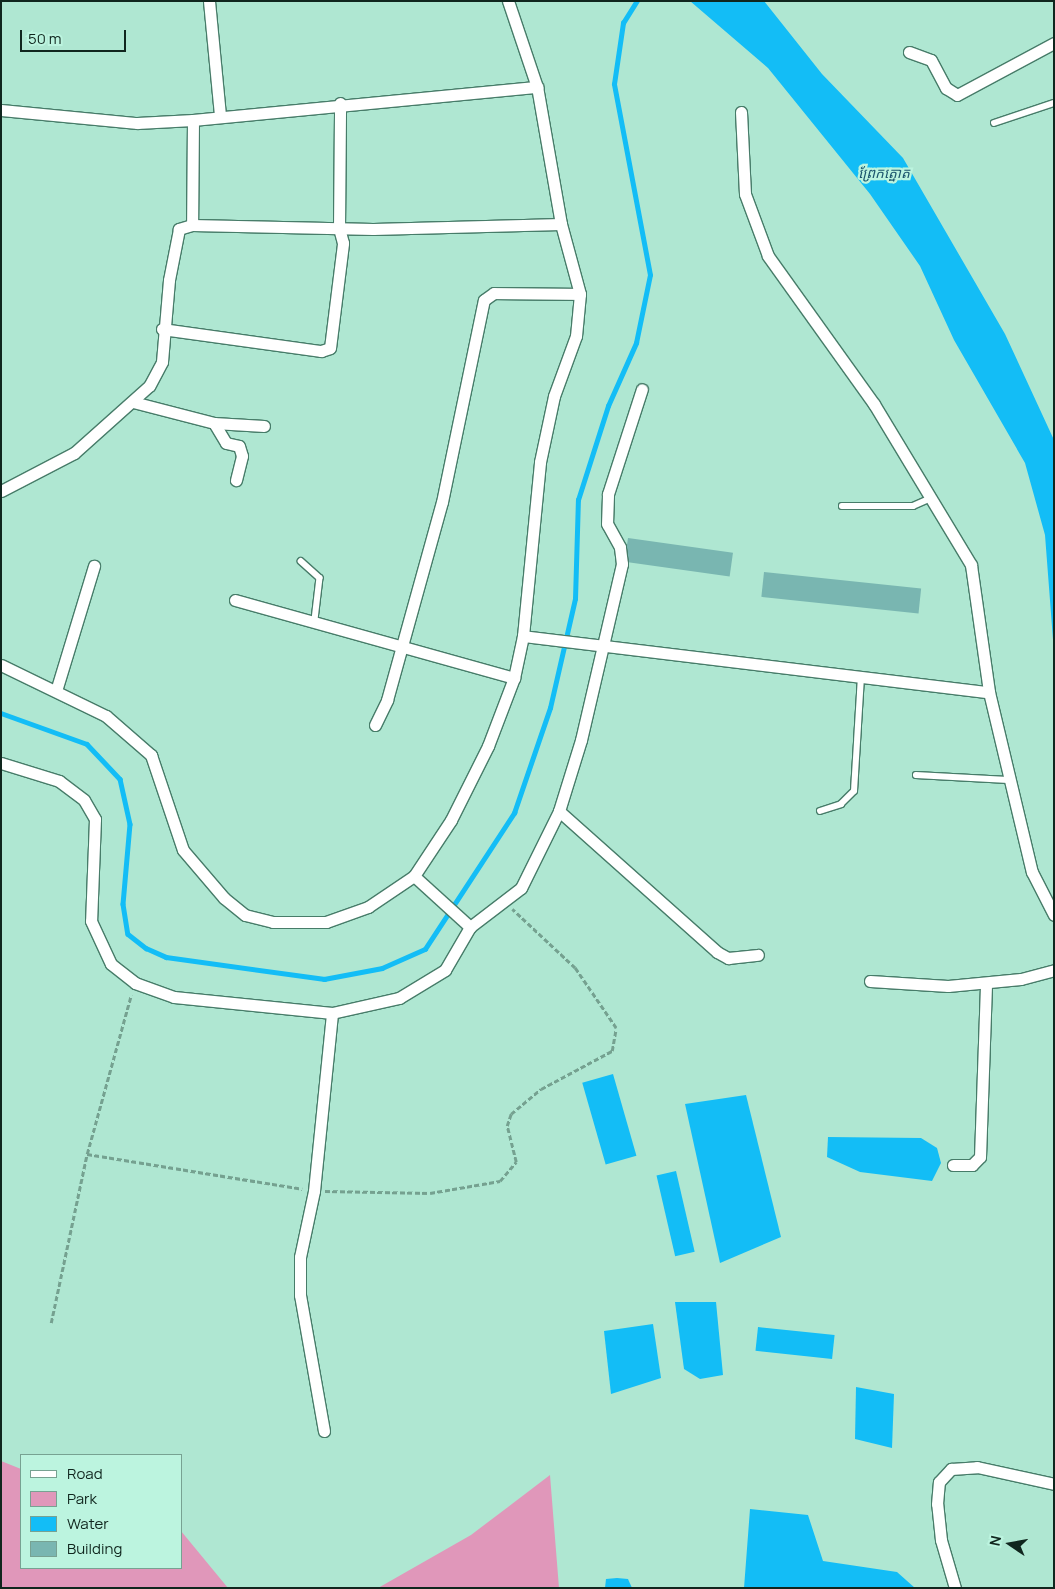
<!DOCTYPE html>
<html>
<head>
<meta charset="utf-8">
<style>
	body { margin:0 }
	#map { position:relative; width:1055px; height:1589px; overflow:hidden; background:#afe7d2; font-family:Manrope,"Noto Sans Khmer",sans-serif }
	div>[style] { position:absolute }
	[style*='--x'] { left:calc(var(--x)*1px); top:calc(var(--y)*1px); width:calc(var(--w)*1px); rotate:calc(var(--a)*1deg) }
	.green>* { inset:0; background:#e097ba }
	.water>* { inset:0; background:#13bdf6; transform-origin:0 0 }
	.stream>* { height:4.5px; margin:-2.25px; padding:0 2.25px; transform-origin:2.25px; border-radius:2.25px; background:#13bdf6 }
	.building>* { inset:0; background:#79b6b1; transform-origin:0 0 }
	.path>* { height:2.5px; margin-top:-1.25px; transform-origin:0; background:repeating-linear-gradient(90deg,#75a190 0 5px,transparent 0 7.5px) }
	.roads { filter:drop-shadow(1px 0 #477c69) drop-shadow(-1px 0 #477c69) drop-shadow(0 1px #477c69) drop-shadow(0 -1px #477c69) }
	.lane>* { height:5.5px; margin:-2.75px; padding:0 2.75px; transform-origin:2.75px; border-radius:2.75px; background:#fff }
	.street>* { height:11px; margin:-5.5px; padding:0 5.5px; transform-origin:5.5px; border-radius:5.5px; background:#fff }
	span { translate:-50% -50%; white-space:nowrap; text-align:center; line-height:1.15; -webkit-text-stroke:4.5px #bcf4df; paint-order:stroke }
	.water-label { font-size:14px; color:#1d566e; font-style:italic }
	.frame { position:absolute; inset:0; border:2px solid #10261e; pointer-events:none }
	.legend { position:absolute; left:20px; top:1454px; width:162px; height:115px; box-sizing:border-box; background:#bcf4df; border:1px solid #77a292; margin:0; padding:6px 9px; list-style:none; font-size:15px; color:#10261e }
	.legend li { display:flex; align-items:center; gap:10px; height:25px }
	.legend b { width:25px; border:1px solid #77a292 }
	.north { position:absolute; left:985px; top:1519px; width:50px; height:50px; -webkit-text-stroke:4px #bcf4df; paint-order:stroke; rotate:282deg; font-size:14px; font-weight:700; line-height:20px; text-align:center; color:#10261e }
	.north::after { content:''; display:block; margin:auto; width:18px; height:22px; background:#10261e; clip-path:polygon(50% 0,100% 100%,50% 72%,0 100%) }
	.scale { position:absolute; left:20px; top:30px; width:106px; height:22px; box-sizing:border-box; border:2px solid #10261e; border-top:0; padding-left:6px; font-size:15px; line-height:18px; white-space:nowrap; color:#10261e; -webkit-text-stroke:4px #bcf4df; paint-order:stroke }
</style>
</head>
<body>
<div id="map">
	<div class="green">
		<div style="clip-path:polygon(1px 1461px,21px 1469px,21px 1568px,181px 1568px,181px 1531px,228px 1588px,1px 1588px)"></div>
		<div style="clip-path:polygon(550px 1475px,559px 1588px,378px 1588px,471px 1535px)"></div>
	</div>
	<div class="water">
		<div style="clip-path:polygon(690px 1px,764px 1px,822px 74px,903px 158px,1005px 334px,1054px 440px,1054px 653px,1045px 535px,1025px 463px,954px 340px,920px 266px,870px 194px,768px 68px)"></div>
		<div style="left:613px;top:1074px;width:85px;height:32px;rotate:74deg"></div>
		<div style="clip-path:polygon(746px 1095px,781px 1237px,720px 1263px,685px 1104px)"></div>
		<div style="clip-path:polygon(828px 1137px,921px 1138px,937px 1148px,941px 1163px,932px 1181px,860px 1172px,827px 1157px)"></div>
		<div style="left:676px;top:1171px;width:83px;height:20px;rotate:77deg"></div>
		<div style="clip-path:polygon(675px 1302px,716px 1302px,723px 1375px,700px 1379px,684px 1369px)"></div>
		<div style="clip-path:polygon(653px 1324px,661px 1378px,611px 1394px,604px 1331px)"></div>
		<div style="left:758px;top:1327px;width:77px;height:24px;rotate:6deg"></div>
		<div style="clip-path:polygon(856px 1387px,894px 1394px,892px 1448px,855px 1439px)"></div>
		<div style="clip-path:polygon(750px 1509px,808px 1515px,823px 1561px,897px 1572px,915px 1588px,744px 1588px)"></div>
		<div style="clip-path:polygon(617px 1578px,628px 1579px,632px 1588px,605px 1588px,606px 1579px)"></div>
	</div>
	<div class="stream">
		<div style="--x:1;--y:713;--w:91;--a:19.8"></div>
		<div style="--x:87;--y:744;--w:48;--a:46.7"></div>
		<div style="--x:120;--y:779;--w:46;--a:77.5"></div>
		<div style="--x:130;--y:824;--w:80;--a:95"></div>
		<div style="--x:123;--y:904;--w:30;--a:81"></div>
		<div style="--x:128;--y:934;--w:23;--a:38"></div>
		<div style="--x:146;--y:948;--w:22;--a:24"></div>
		<div style="--x:166;--y:957;--w:160;--a:7.9"></div>
		<div style="--x:324;--y:979;--w:59;--a:-10.7"></div>
		<div style="--x:382;--y:968;--w:47;--a:-23.8"></div>
		<div style="--x:425;--y:949;--w:163;--a:-56.8"></div>
		<div style="--x:514;--y:813;--w:111;--a:-71.1"></div>
		<div style="--x:550;--y:708;--w:112;--a:-77.1"></div>
		<div style="--x:575;--y:599;--w:99;--a:-88.3"></div>
		<div style="--x:578;--y:500;--w:99;--a:-72.3"></div>
		<div style="--x:608;--y:406;--w:69;--a:-66"></div>
		<div style="--x:636;--y:343;--w:69;--a:-78.4"></div>
		<div style="--x:650;--y:275;--w:194;--a:-100.7"></div>
		<div style="--x:614;--y:84;--w:62;--a:-81.6"></div>
		<div style="--x:623;--y:23;--w:26;--a:-58"></div>
	</div>
	<div class="building">
		<div style="left:628px;top:538px;width:106px;height:24px;rotate:8deg"></div>
		<div style="left:764px;top:572px;width:158px;height:25px;rotate:6deg"></div>
	</div>
	<div class="path">
		<div style="--x:87;--y:1154;--w:218;--a:9.2"></div>
		<div style="--x:325;--y:1191;--w:105;--a:1.1"></div>
		<div style="--x:430;--y:1193;--w:71;--a:-9.7"></div>
		<div style="--x:500;--y:1181;--w:25;--a:-50"></div>
		<div style="--x:516;--y:1162;--w:37;--a:-104"></div>
		<div style="--x:507;--y:1126;--w:13;--a:-72"></div>
		<div style="--x:511;--y:1114;--w:39;--a:-40"></div>
		<div style="--x:541;--y:1089;--w:81;--a:-28.2"></div>
		<div style="--x:612;--y:1051;--w:23;--a:-80"></div>
		<div style="--x:616;--y:1028;--w:73;--a:-124.3"></div>
		<div style="--x:575;--y:968;--w:86;--a:-136.9"></div>
		<div style="--x:51;--y:1323;--w:173;--a:-78"></div>
		<div style="--x:87;--y:1154;--w:165;--a:-74.5"></div>
	</div>
	<div class="roads">
		<div class="lane">
			<div style="--x:994;--y:123;--w:63;--a:-18.4"></div>
			<div style="--x:842;--y:506;--w:71;--a:0"></div>
			<div style="--x:913;--y:506;--w:20;--a:-24"></div>
			<div style="--x:301;--y:561;--w:25;--a:42"></div>
			<div style="--x:320;--y:578;--w:42;--a:96.8"></div>
			<div style="--x:916;--y:775;--w:92;--a:3.1"></div>
			<div style="--x:820;--y:811;--w:22;--a:-18"></div>
			<div style="--x:841;--y:804;--w:18;--a:-45"></div>
			<div style="--x:854;--y:791;--w:113;--a:-86.5"></div>
		</div>
		<div class="street">
			<div style="--x:209;--y:1;--w:115;--a:84.5"></div>
			<div style="--x:909;--y:52;--w:23;--a:20"></div>
			<div style="--x:931;--y:60;--w:32;--a:62"></div>
			<div style="--x:946;--y:88;--w:13;--a:32"></div>
			<div style="--x:957;--y:95;--w:110;--a:-28.2"></div>
			<div style="--x:1;--y:110;--w:137;--a:5.5"></div>
			<div style="--x:137;--y:123;--w:56;--a:-3.1"></div>
			<div style="--x:193;--y:120;--w:105;--a:90.5"></div>
			<div style="--x:192;--y:225;--w:14;--a:163"></div>
			<div style="--x:179;--y:229;--w:52;--a:101.1"></div>
			<div style="--x:169;--y:280;--w:82;--a:94.9"></div>
			<div style="--x:162;--y:362;--w:27;--a:118"></div>
			<div style="--x:149;--y:386;--w:101;--a:138.2"></div>
			<div style="--x:74;--y:453;--w:82;--a:152.5"></div>
			<div style="--x:741;--y:112;--w:82;--a:87.2"></div>
			<div style="--x:745;--y:194;--w:66;--a:69.6"></div>
			<div style="--x:768;--y:256;--w:182;--a:54.4"></div>
			<div style="--x:874;--y:404;--w:188;--a:58.9"></div>
			<div style="--x:971;--y:565;--w:128;--a:81.9"></div>
			<div style="--x:193;--y:120;--w:346;--a:-5.5"></div>
			<div style="--x:192;--y:225;--w:181;--a:1.3"></div>
			<div style="--x:373;--y:229;--w:188;--a:-1.5"></div>
			<div style="--x:162;--y:329;--w:161;--a:7.9"></div>
			<div style="--x:321;--y:351;--w:9;--a:-18"></div>
			<div style="--x:330;--y:348;--w:106;--a:-82.9"></div>
			<div style="--x:343;--y:243;--w:16;--a:-105"></div>
			<div style="--x:339;--y:228;--w:125;--a:-89.5"></div>
			<div style="--x:133;--y:402;--w:84;--a:14.5"></div>
			<div style="--x:214;--y:423;--w:23;--a:59"></div>
			<div style="--x:226;--y:443;--w:13;--a:13"></div>
			<div style="--x:239;--y:446;--w:10;--a:73"></div>
			<div style="--x:242;--y:456;--w:25;--a:104"></div>
			<div style="--x:214;--y:423;--w:50;--a:3.4"></div>
			<div style="--x:235;--y:600;--w:290;--a:15.6"></div>
			<div style="--x:523;--y:636;--w:469;--a:6.9"></div>
			<div style="--x:989;--y:692;--w:185;--a:76.6"></div>
			<div style="--x:1032;--y:872;--w:48;--a:62.9"></div>
			<div style="--x:1;--y:665;--w:117;--a:25.9"></div>
			<div style="--x:106;--y:716;--w:60;--a:40.9"></div>
			<div style="--x:151;--y:755;--w:100;--a:71.4"></div>
			<div style="--x:183;--y:850;--w:63;--a:49.5"></div>
			<div style="--x:224;--y:898;--w:27;--a:39"></div>
			<div style="--x:245;--y:915;--w:29;--a:14"></div>
			<div style="--x:273;--y:922;--w:53;--a:0"></div>
			<div style="--x:326;--y:922;--w:45;--a:-19.7"></div>
			<div style="--x:368;--y:907;--w:55;--a:-34"></div>
			<div style="--x:414;--y:876;--w:67;--a:-56.5"></div>
			<div style="--x:451;--y:820;--w:83;--a:-63.4"></div>
			<div style="--x:488;--y:746;--w:73;--a:-69.1"></div>
			<div style="--x:514;--y:678;--w:43;--a:-77.9"></div>
			<div style="--x:523;--y:636;--w:175;--a:-84.4"></div>
			<div style="--x:540;--y:462;--w:67;--a:-78"></div>
			<div style="--x:554;--y:396;--w:64;--a:-69.9"></div>
			<div style="--x:576;--y:336;--w:42;--a:-84.6"></div>
			<div style="--x:580;--y:294;--w:73;--a:-105.2"></div>
			<div style="--x:561;--y:224;--w:139;--a:-99.9"></div>
			<div style="--x:537;--y:87;--w:91;--a:-108.6"></div>
			<div style="--x:56;--y:691;--w:131;--a:-73.1"></div>
			<div style="--x:375;--y:725;--w:28;--a:-64"></div>
			<div style="--x:387;--y:700;--w:205;--a:-74.5"></div>
			<div style="--x:442;--y:502;--w:206;--a:-78.3"></div>
			<div style="--x:484;--y:300;--w:12;--a:-35"></div>
			<div style="--x:494;--y:293;--w:86;--a:0.7"></div>
			<div style="--x:1;--y:763;--w:61;--a:17.2"></div>
			<div style="--x:59;--y:781;--w:31;--a:37"></div>
			<div style="--x:84;--y:800;--w:22;--a:60"></div>
			<div style="--x:95;--y:819;--w:102;--a:92.2"></div>
			<div style="--x:91;--y:921;--w:47;--a:65.1"></div>
			<div style="--x:111;--y:964;--w:31;--a:38"></div>
			<div style="--x:135;--y:983;--w:41;--a:19.7"></div>
			<div style="--x:174;--y:997;--w:159;--a:5.8"></div>
			<div style="--x:332;--y:1013;--w:69;--a:-12.6"></div>
			<div style="--x:399;--y:998;--w:54;--a:-31.3"></div>
			<div style="--x:445;--y:970;--w:50;--a:-59.8"></div>
			<div style="--x:470;--y:927;--w:64;--a:-37.4"></div>
			<div style="--x:521;--y:888;--w:86;--a:-63.7"></div>
			<div style="--x:559;--y:811;--w:74;--a:-72.8"></div>
			<div style="--x:581;--y:740;--w:181;--a:-76.9"></div>
			<div style="--x:622;--y:564;--w:17;--a:-97"></div>
			<div style="--x:620;--y:547;--w:26;--a:-119"></div>
			<div style="--x:607;--y:524;--w:30;--a:-88"></div>
			<div style="--x:608;--y:494;--w:110;--a:-72.1"></div>
			<div style="--x:559;--y:811;--w:212;--a:41.7"></div>
			<div style="--x:717;--y:952;--w:13;--a:29"></div>
			<div style="--x:728;--y:958;--w:30;--a:-6"></div>
			<div style="--x:414;--y:876;--w:76;--a:42.3"></div>
			<div style="--x:870;--y:981;--w:78;--a:3.7"></div>
			<div style="--x:948;--y:986;--w:73;--a:-5.5"></div>
			<div style="--x:1021;--y:979;--w:34;--a:-15"></div>
			<div style="--x:953;--y:1165;--w:19;--a:0"></div>
			<div style="--x:972;--y:1165;--w:11;--a:-45"></div>
			<div style="--x:980;--y:1157;--w:174;--a:-88"></div>
			<div style="--x:324;--y:1431;--w:138;--a:-100"></div>
			<div style="--x:300;--y:1295;--w:38;--a:-90"></div>
			<div style="--x:300;--y:1257;--w:67;--a:-78"></div>
			<div style="--x:314;--y:1191;--w:179;--a:-84.2"></div>
			<div style="--x:955;--y:1588;--w:50;--a:-106.3"></div>
			<div style="--x:941;--y:1540;--w:36;--a:-96"></div>
			<div style="--x:937;--y:1504;--w:22;--a:-85"></div>
			<div style="--x:939;--y:1482;--w:18;--a:-47"></div>
			<div style="--x:951;--y:1469;--w:26;--a:-4"></div>
			<div style="--x:977;--y:1467;--w:79;--a:12.4"></div>
		</div>
	</div>
	<div class="water-label">
		<span style="left:884px;top:173px">ព្រែកត្នោត</span>
	</div>
	<div class="frame"></div>
	<ul class="legend">
	<li><b style="height:6px;background:#fff"></b>Road</li>
	<li><b style="height:14px;background:#e097ba"></b>Park</li>
	<li><b style="height:14px;background:#13bdf6"></b>Water</li>
	<li><b style="height:14px;background:#79b6b1"></b>Building</li>
	</ul>
	<div class="north">N</div>
	<div class="scale">50 m</div>
</div>
</body>
</html>
